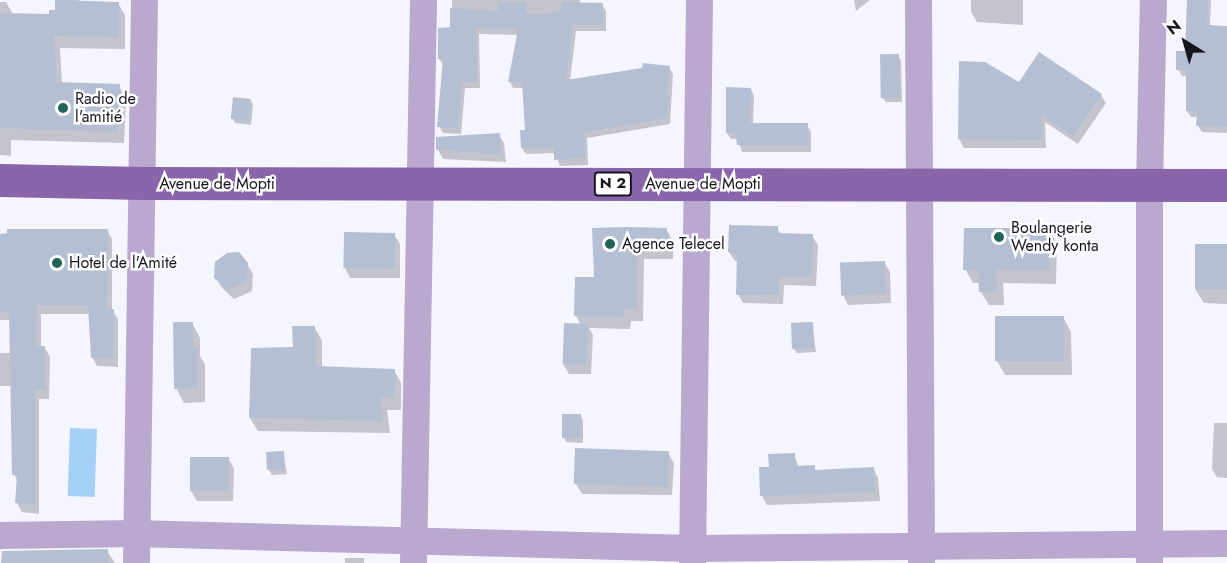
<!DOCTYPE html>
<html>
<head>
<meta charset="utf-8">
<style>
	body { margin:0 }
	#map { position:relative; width:1227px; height:563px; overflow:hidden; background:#f5f5ff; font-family:Jost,sans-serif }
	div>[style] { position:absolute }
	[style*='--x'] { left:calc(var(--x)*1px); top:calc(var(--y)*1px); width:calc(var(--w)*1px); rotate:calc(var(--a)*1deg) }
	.water>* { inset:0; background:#a4d1f5; transform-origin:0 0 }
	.shadow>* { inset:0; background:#0003; transform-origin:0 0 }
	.building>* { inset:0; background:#b4bfd4; transform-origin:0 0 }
	.minor>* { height:27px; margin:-13.5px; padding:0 13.5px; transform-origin:13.5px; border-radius:13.5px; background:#bba8ce }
	.major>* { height:33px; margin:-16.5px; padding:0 16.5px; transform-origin:16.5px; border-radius:16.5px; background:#8a65aa }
	.dots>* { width:16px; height:16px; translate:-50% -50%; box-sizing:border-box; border:3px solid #fff; border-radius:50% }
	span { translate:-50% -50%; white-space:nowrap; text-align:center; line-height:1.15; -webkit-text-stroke:5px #fff; paint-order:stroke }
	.shield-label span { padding:2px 4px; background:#fff; border:2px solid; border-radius:4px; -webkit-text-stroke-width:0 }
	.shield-label { font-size:15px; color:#17161f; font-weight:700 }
	.poi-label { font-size:16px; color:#17161f }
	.left { translate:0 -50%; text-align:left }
	.street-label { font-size:16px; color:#17161f }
	.north { position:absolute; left:1155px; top:12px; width:60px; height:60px; -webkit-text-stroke:4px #fff; paint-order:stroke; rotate:323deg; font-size:16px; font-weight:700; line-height:24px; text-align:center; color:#17161f }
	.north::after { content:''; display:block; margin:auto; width:21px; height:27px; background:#17161f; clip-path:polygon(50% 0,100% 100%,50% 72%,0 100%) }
</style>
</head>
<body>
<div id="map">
	<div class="water">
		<div style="left:70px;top:428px;width:27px;height:68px;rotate:2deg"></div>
	</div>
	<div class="shadow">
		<div style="clip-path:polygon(56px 0,79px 0,81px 4px,118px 3px,125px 15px,125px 49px,60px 48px,62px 84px,119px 86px,126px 98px,124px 143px,11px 140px,11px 156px,0 155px,0 2px,6px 2px,13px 14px,51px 15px,56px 11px)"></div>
		<div style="clip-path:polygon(452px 0,580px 0,579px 5px,602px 5px,606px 11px,606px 31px,576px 31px,570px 81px,669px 68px,673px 74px,670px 124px,587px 138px,588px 165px,560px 166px,555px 153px,526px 154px,522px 148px,526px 131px,524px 88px,513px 88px,510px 82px,518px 35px,479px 34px,480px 88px,465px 88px,461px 134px,443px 133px,439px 126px,444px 66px,439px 59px,452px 29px)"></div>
		<div style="clip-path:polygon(854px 0,870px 0,856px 11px)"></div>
		<div style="clip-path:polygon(971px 0,1023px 0,1023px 25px,977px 22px,971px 12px)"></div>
		<div style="clip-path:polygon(1189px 0,1211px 0,1210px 26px,1227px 26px,1227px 133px,1202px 132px,1198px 126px,1198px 117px,1191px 117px,1187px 111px,1187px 76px,1182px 76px,1178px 69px,1186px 53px)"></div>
		<div style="clip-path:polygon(898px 56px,901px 60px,902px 102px,886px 102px,883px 98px)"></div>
		<div style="clip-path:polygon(960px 63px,1019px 84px,1101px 95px,1106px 103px,1078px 144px,1045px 122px,1046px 148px,964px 148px,959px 139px)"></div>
		<div style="clip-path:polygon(751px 89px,754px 96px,753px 125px,807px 125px,811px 132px,811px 152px,742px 152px,738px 139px,731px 139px,727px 133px)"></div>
		<div style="clip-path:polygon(251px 100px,253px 105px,251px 125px,235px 123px,233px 119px)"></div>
		<div style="clip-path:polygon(499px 135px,504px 143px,506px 162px,443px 159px,438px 150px)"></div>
		<div style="clip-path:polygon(777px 228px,781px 235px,812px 236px,818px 245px,816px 286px,784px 285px,783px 304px,743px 303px,738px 294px,738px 261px,735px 261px,729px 252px)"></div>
		<div style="clip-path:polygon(666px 229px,673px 241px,673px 259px,644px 259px,643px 321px,631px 321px,630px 329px,589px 328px,593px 335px,591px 374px,569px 374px,563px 364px,581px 325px,576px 316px,576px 279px,596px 279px,594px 230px)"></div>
		<div style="clip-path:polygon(107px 230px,112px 239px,112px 310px,118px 319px,118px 367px,97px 366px,92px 357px,90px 314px,41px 314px,41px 348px,45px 348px,50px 357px,49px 399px,39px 399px,39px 514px,22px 512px,17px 503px,18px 482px,14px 474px,11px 386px,0 386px,0 353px,11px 353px,11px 320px,0 320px,0 247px)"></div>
		<div style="clip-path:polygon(1049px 230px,1057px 243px,1056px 284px,1003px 283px,1004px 305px,989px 305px,981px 292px,980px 283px,973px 283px,965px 269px)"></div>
		<div style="clip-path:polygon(345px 234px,394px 234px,400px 244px,400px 278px,350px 278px,345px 268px)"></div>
		<div style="clip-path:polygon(1227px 245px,1227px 304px,1204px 303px,1195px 289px)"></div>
		<div style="clip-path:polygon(884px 262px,890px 272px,891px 303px,848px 305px,843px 295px,842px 264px)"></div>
		<div style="clip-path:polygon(247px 264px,253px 274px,252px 291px,234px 299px,222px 288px,216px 278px)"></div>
		<div style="clip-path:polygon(1063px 317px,1071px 332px,1072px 375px,1005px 375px,997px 361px)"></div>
		<div style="clip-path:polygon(192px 323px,200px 338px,200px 356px,205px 364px,205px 402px,184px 403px,176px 388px)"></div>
		<div style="clip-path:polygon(812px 323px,816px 352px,797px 353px,794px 349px)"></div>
		<div style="clip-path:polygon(314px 327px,322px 340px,322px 368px,394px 370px,401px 383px,401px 410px,387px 410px,390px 433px,258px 431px,250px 418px,294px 348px)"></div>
		<div style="clip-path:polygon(581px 416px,583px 421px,583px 443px,566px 442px,564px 438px)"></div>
		<div style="clip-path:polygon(1214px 423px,1227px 423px,1227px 478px,1217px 477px,1212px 469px)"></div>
		<div style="clip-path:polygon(577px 449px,668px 453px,674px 463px,672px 495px,582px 494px,576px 484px)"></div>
		<div style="clip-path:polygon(283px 453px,287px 474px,272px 475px,269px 470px)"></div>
		<div style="clip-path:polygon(794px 455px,799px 467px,814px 467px,817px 472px,873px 468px,878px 478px,880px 501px,767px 505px,762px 496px,761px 468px,770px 468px)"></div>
		<div style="clip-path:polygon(228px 458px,234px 468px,233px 501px,197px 501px,191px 491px)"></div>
		<div style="clip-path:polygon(107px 551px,115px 563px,3px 563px)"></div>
		<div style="left:345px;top:558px;width:19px;height:5px"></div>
	</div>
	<div class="building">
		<div style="clip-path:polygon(55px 0,119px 2px,119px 37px,54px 36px,57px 82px,120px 84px,118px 132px,0 128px,0 13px,49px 14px,49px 10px,55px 10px)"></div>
		<div style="clip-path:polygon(1187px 0,1208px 0,1207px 25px,1227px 26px,1227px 127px,1196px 126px,1197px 111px,1186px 111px,1186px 70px,1176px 70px,1176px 51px,1185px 51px)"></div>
		<div style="clip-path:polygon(526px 2px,526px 13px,534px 15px,560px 12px,562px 2px,603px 3px,603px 25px,573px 25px,566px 80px,642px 68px,643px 63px,670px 66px,666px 95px,670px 96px,667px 118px,584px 132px,585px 158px,554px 160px,554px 147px,521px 148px,520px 130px,525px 130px,522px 82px,508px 82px,518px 29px,476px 28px,477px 82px,462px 82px,458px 128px,437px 127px,443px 59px,438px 59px,438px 28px,450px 27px,450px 8px,498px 11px,498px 3px)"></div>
		<div style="clip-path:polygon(1039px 52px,1102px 94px,1073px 136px,1041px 115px,1042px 140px,958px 139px,959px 61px,985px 62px,1019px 82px)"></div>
		<div style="left:899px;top:54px;width:44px;height:19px;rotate:89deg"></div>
		<div style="clip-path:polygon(726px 87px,751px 88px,750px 123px,808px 123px,808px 145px,737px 145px,735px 132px,726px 133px)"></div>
		<div style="left:233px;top:97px;width:18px;height:22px;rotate:6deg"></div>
		<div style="clip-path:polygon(500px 133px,501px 154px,436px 150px,436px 137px)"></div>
		<div style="clip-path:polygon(729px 225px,778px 226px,778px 233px,813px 234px,812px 277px,779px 277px,779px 295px,736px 295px,737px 253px,728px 252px)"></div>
		<div style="clip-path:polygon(628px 227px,667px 228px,667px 247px,638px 248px,637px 309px,624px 309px,624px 317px,574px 316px,575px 277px,594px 277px,592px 228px)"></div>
		<div style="clip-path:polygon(964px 228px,1050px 228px,1049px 270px,996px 270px,997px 291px,979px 292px,978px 270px,963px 270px)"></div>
		<div style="clip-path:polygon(7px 229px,108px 229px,107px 309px,114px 309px,113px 358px,91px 358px,88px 305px,37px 305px,36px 346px,45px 346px,45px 390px,35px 390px,35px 505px,15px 503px,17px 475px,12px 475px,9px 312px,0 312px,0 234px,7px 233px)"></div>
		<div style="left:344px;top:232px;width:51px;height:36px;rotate:1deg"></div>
		<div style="left:1195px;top:244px;width:32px;height:45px"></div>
		<div style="clip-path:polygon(239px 252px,248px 263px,247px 281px,228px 290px,214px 278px,215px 262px,227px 253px)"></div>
		<div style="left:885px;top:261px;width:33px;height:45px;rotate:88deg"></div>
		<div style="left:995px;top:316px;width:69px;height:45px"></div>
		<div style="clip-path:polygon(173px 322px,193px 322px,193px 349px,198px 348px,198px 388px,174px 389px)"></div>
		<div style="left:813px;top:322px;width:26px;height:22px;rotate:88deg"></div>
		<div style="left:564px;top:323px;width:24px;height:41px;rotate:2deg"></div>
		<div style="clip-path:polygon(292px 326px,315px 326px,316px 366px,395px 369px,394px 398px,381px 397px,383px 421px,249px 418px,251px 348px,293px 347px)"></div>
		<div style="left:562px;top:414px;width:19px;height:24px"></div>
		<div style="left:575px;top:448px;width:94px;height:36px;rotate:2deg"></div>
		<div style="left:284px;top:451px;width:18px;height:18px;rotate:87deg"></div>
		<div style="clip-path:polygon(795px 453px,795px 466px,815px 465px,815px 470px,874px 467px,875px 492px,760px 496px,759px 467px,769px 467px,768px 454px)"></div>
		<div style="left:190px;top:457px;width:39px;height:34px"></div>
		<div style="clip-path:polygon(108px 549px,108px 563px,1px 563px,2px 551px)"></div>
	</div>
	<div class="minor">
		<div style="--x:918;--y:0;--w:563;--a:89.69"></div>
		<div style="--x:0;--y:535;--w:135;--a:-0.8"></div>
		<div style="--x:135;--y:533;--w:557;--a:1.54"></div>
		<div style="--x:692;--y:548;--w:535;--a:-0.54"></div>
		<div style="--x:136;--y:563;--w:563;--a:-89.19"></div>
		<div style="--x:413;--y:563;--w:563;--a:-88.98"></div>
		<div style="--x:692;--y:563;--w:563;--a:-89.29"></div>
		<div style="--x:1149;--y:563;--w:378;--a:-90"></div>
		<div style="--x:1149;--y:185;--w:185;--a:-88.8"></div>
	</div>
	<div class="major">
		<div style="--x:0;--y:180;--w:143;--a:1.2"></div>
		<div style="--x:143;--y:183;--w:1084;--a:0.11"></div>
	</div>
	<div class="dots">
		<div style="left:63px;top:108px;background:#1f6457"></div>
		<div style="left:999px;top:237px;background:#1f6457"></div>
		<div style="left:610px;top:244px;background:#1f6457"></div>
		<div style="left:57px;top:263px;background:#1f6457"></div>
	</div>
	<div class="shield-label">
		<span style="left:613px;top:184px">N 2</span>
	</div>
	<div class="poi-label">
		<span class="left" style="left:75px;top:108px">Radio de<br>l'amitié</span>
		<span class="left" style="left:1011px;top:237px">Boulangerie<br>Wendy konta</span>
		<span class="left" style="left:622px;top:244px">Agence Telecel</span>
		<span class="left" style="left:69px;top:263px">Hotel de l'Amité</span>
	</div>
	<div class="street-label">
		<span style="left:217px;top:184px">Avenue de Mopti</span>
		<span style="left:703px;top:184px">Avenue de Mopti</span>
	</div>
	<div class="north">N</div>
</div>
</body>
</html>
